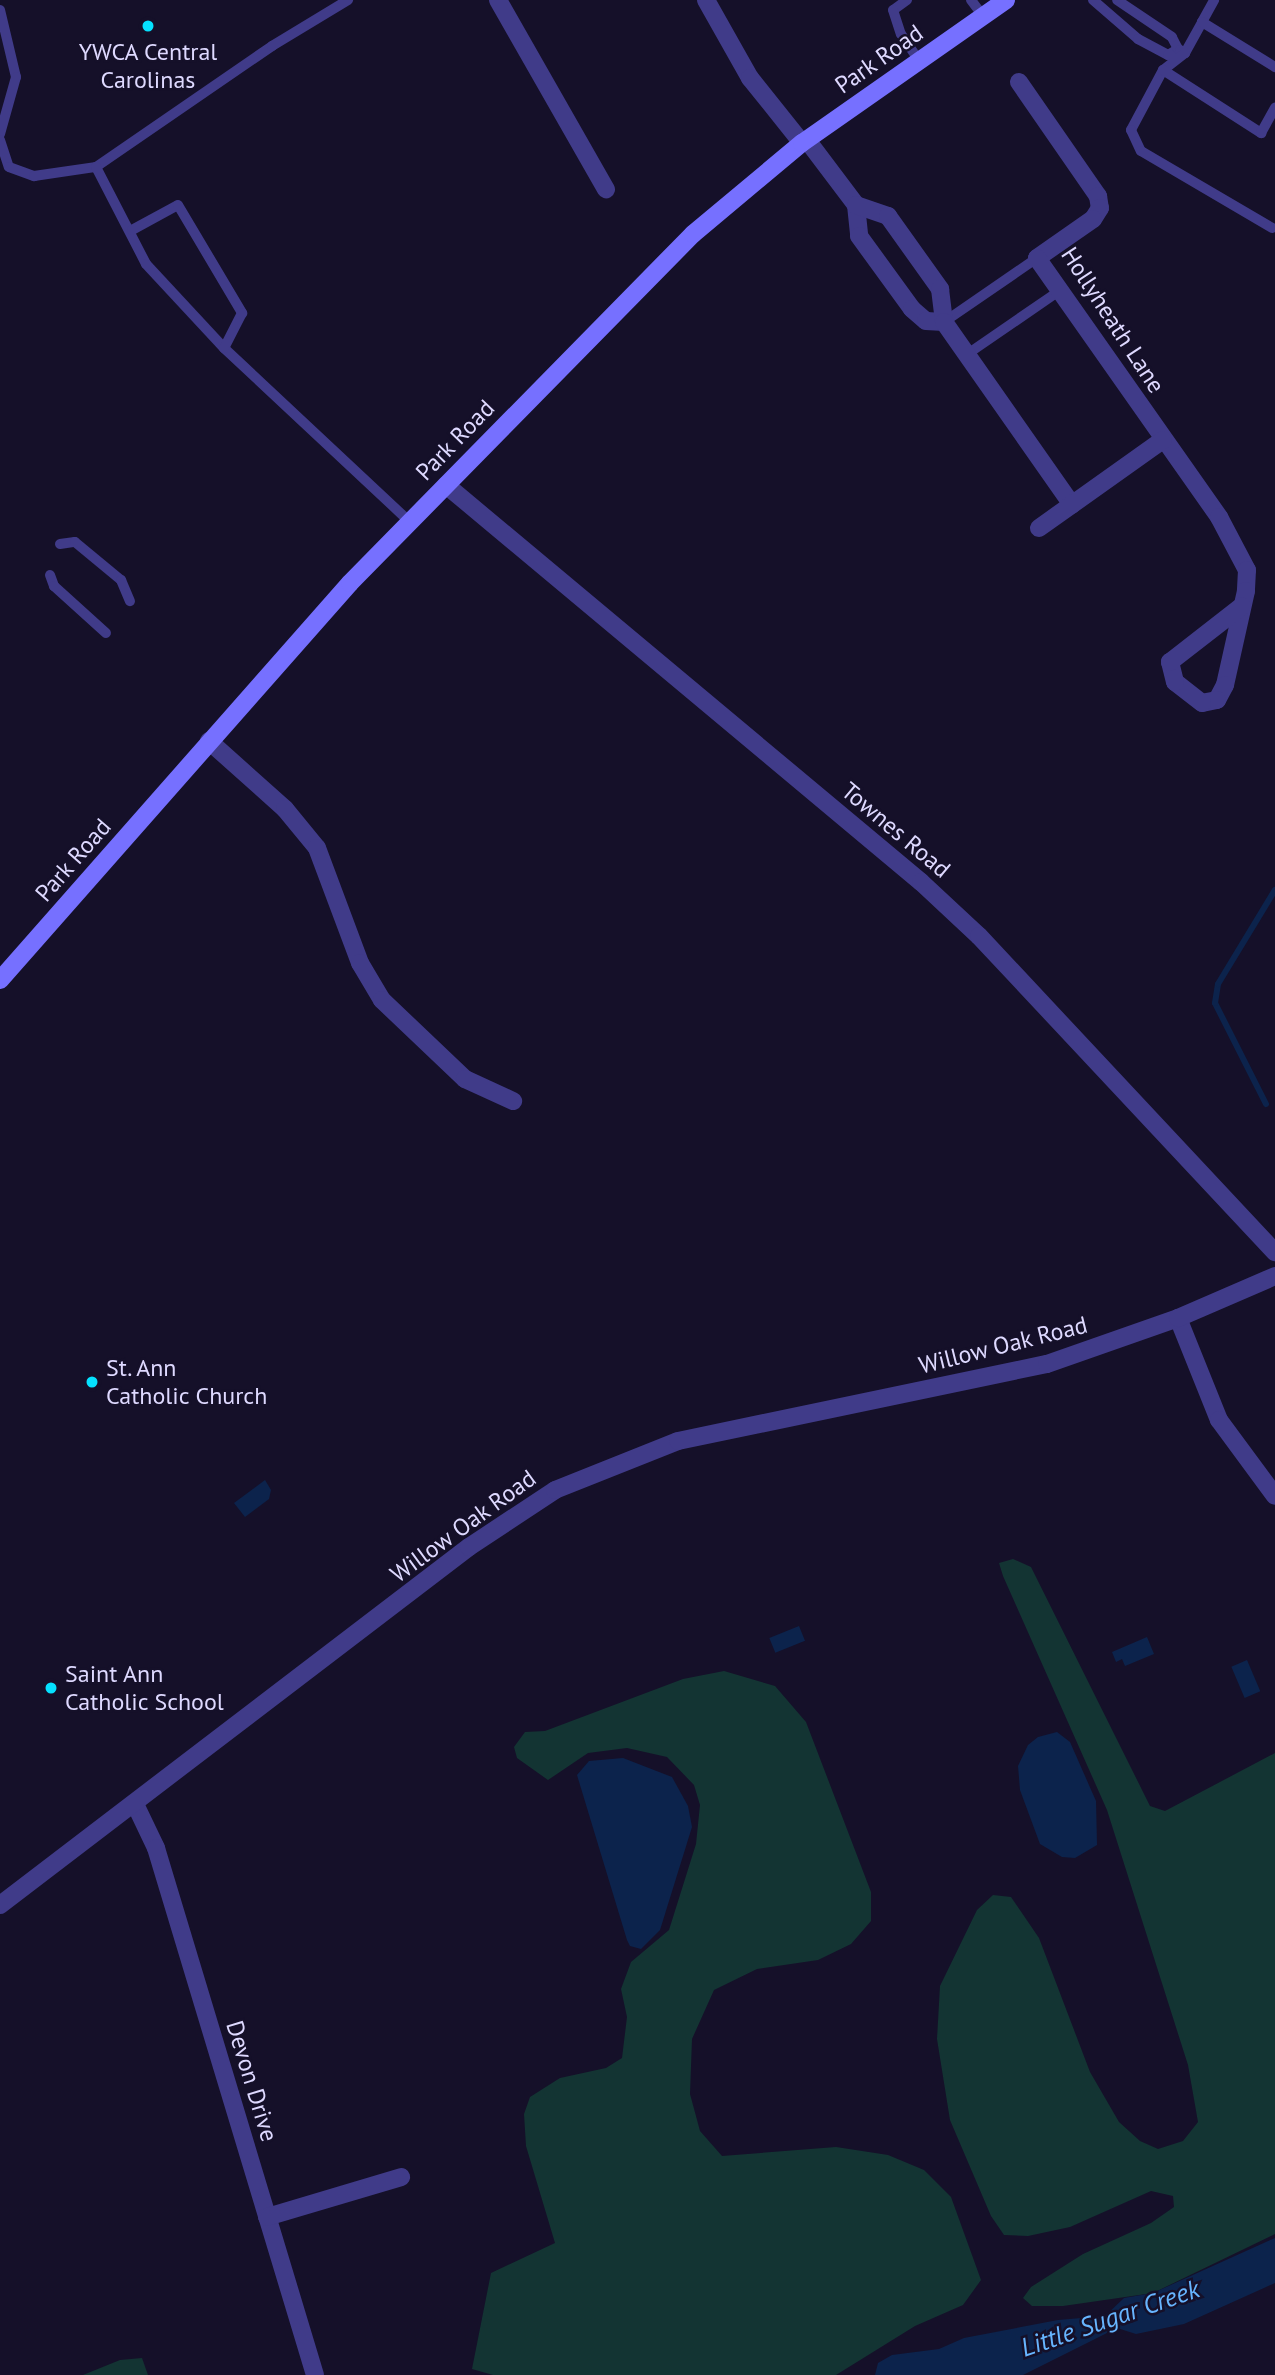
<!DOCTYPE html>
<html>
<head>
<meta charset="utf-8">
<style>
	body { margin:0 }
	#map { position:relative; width:1275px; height:2375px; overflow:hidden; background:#151029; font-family:"PT Sans",sans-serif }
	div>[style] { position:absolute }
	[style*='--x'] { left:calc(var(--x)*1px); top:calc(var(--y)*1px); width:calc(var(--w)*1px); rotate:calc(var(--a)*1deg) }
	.green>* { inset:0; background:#133433 }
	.water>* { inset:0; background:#0c234c; transform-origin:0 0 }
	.stream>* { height:6px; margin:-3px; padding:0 3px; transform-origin:3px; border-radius:3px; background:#0c234c }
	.service>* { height:10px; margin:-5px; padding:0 5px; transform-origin:5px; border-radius:5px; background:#403b89 }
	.minor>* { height:18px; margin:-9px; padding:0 9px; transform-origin:9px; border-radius:9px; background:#403b89 }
	.secondary>* { height:18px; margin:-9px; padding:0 9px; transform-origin:9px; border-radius:9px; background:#7670ff }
	.dots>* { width:19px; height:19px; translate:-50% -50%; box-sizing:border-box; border:4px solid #151029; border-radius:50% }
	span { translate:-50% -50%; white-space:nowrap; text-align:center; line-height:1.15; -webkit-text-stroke:5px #151029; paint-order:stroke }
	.poi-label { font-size:24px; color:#ded9ff }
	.left { translate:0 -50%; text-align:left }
	.street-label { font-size:24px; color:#ded9ff }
	.water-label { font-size:26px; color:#67b5ff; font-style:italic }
</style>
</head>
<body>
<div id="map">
	<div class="green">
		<div style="clip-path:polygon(1013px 1559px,1031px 1567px,1150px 1806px,1165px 1811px,1275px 1753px,1275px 2234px,1153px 2293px,1063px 2306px,1032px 2306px,1023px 2298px,1031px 2287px,1083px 2254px,1151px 2223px,1174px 2207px,1173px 2196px,1151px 2191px,1070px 2227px,1028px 2236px,1004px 2235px,991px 2216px,950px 2120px,937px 2039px,940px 1986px,977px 1910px,993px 1895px,1011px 1897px,1039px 1938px,1090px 2072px,1119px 2122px,1140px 2141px,1158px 2149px,1183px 2141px,1198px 2122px,1188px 2065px,1107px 1810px,1003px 1576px,999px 1563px)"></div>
		<div style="clip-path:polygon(724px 1671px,775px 1686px,806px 1722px,871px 1892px,871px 1921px,851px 1944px,818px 1960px,757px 1969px,714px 1990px,692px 2039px,690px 2094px,700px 2131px,722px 2156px,836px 2147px,888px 2155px,924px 2170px,951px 2197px,981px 2280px,963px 2305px,915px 2326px,836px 2375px,493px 2375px,472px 2369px,491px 2273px,555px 2243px,526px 2146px,524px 2114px,530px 2097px,560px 2078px,606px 2068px,622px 2058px,627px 2017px,621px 1989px,631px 1962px,669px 1930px,696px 1844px,700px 1805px,694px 1785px,667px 1757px,627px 1748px,588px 1753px,548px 1780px,517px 1758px,514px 1747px,525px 1732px,545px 1731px,683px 1679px)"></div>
		<div style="clip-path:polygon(142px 2358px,148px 2375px,83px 2375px,120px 2360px)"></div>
	</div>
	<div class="water">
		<div style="clip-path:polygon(265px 1480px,271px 1490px,269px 1499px,245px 1517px,234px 1503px)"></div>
		<div style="left:799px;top:1626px;width:16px;height:32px;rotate:68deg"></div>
		<div style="clip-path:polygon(1147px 1637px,1154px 1654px,1125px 1666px,1122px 1659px,1116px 1662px,1112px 1652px)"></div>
		<div style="left:1247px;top:1660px;width:34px;height:17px;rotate:67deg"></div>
		<div style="clip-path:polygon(1057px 1732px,1070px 1742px,1096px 1801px,1097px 1845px,1075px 1858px,1062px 1857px,1040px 1844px,1020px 1790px,1018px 1766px,1028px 1745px,1038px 1737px)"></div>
		<div style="clip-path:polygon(623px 1758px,672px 1777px,688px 1806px,692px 1827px,660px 1930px,641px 1949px,630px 1946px,627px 1940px,577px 1775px,589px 1761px)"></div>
		<div style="clip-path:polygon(1275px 2238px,1275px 2283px,1184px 2324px,1136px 2334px,1117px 2328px,1023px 2375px,875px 2375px,878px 2363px,892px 2355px,939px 2349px,964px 2338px,1058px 2320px,1105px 2316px,1124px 2298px,1153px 2293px)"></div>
	</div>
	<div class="stream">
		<div style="--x:1266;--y:1104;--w:113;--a:-116.8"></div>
		<div style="--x:1215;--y:1003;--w:19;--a:-81"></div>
		<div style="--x:1218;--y:984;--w:110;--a:-58.8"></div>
	</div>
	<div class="service">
		<div style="--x:907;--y:0;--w:17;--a:144"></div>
		<div style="--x:893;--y:10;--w:25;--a:72"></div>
		<div style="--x:901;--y:34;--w:32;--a:56"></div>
		<div style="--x:971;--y:0;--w:20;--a:53"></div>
		<div style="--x:1093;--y:0;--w:60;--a:40.9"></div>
		<div style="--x:1138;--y:39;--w:34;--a:28"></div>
		<div style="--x:1168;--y:55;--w:12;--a:-31"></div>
		<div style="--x:1178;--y:49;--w:13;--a:-117"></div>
		<div style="--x:1172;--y:37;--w:66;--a:-146.1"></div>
		<div style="--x:0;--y:10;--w:69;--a:76.6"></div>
		<div style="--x:16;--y:77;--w:59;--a:105.7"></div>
		<div style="--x:1202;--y:22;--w:25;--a:-61"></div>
		<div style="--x:1180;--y:50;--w:6;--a:31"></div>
		<div style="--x:1185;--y:53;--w:35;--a:-61"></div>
		<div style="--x:1202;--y:22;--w:86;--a:31.7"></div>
		<div style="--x:1185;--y:53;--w:28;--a:142"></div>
		<div style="--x:1163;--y:70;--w:68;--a:118.1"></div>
		<div style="--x:1131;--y:130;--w:23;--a:65"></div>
		<div style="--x:1141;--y:151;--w:152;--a:30.4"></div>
		<div style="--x:1163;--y:70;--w:117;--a:32.7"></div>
		<div style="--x:1261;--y:133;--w:29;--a:-61"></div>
		<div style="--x:0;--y:140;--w:28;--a:72"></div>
		<div style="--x:9;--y:167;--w:27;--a:20"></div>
		<div style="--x:34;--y:176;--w:63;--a:-8.3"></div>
		<div style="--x:96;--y:167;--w:214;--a:-34.5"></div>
		<div style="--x:272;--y:46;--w:89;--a:-31.2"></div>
		<div style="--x:96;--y:167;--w:109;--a:62.7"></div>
		<div style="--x:146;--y:264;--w:115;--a:47.1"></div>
		<div style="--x:224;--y:348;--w:255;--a:43.1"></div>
		<div style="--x:132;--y:230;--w:52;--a:-28.5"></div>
		<div style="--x:178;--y:205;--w:126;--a:59.3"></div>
		<div style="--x:242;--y:313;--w:39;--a:117"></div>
		<div style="--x:944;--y:322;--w:113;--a:-34.5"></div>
		<div style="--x:966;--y:355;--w:113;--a:-34.5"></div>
		<div style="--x:60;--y:544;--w:15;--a:-8"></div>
		<div style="--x:75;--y:542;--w:60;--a:39.6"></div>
		<div style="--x:121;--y:580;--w:23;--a:67"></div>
		<div style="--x:50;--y:575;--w:12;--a:70"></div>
		<div style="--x:54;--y:586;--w:70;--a:42.1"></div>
	</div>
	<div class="minor">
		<div style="--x:498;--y:0;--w:218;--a:60.3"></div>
		<div style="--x:706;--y:0;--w:90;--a:60.6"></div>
		<div style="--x:750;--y:78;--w:83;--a:51.3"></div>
		<div style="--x:1019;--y:82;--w:139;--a:55.3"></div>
		<div style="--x:1098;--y:196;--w:12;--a:81"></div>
		<div style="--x:1100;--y:208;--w:13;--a:122"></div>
		<div style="--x:1093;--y:219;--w:68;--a:145.1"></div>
		<div style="--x:1037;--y:258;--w:317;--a:54.9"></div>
		<div style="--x:1219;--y:517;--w:60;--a:62.2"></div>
		<div style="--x:1247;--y:570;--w:21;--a:93"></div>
		<div style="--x:1246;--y:591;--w:96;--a:102.6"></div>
		<div style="--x:1225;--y:685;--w:17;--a:118"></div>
		<div style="--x:1217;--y:700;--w:15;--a:169"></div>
		<div style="--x:1202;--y:703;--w:34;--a:-142"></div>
		<div style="--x:1175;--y:682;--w:21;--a:-104"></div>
		<div style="--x:1170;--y:662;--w:91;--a:-37.9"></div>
		<div style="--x:807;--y:140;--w:81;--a:53"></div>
		<div style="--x:856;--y:205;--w:31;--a:84"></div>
		<div style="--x:859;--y:236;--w:90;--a:54"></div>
		<div style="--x:912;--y:309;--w:18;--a:41"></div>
		<div style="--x:926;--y:321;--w:18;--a:3"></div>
		<div style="--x:856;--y:205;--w:34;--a:19"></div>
		<div style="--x:888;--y:216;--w:90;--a:54.5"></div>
		<div style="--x:940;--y:289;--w:33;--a:83"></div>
		<div style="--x:944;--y:322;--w:223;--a:55"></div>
		<div style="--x:446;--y:485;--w:619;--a:39.89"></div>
		<div style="--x:921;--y:882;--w:79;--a:43"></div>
		<div style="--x:979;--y:936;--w:433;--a:46.9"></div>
		<div style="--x:1039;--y:528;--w:152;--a:-35.4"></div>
		<div style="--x:209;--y:741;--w:102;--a:41.8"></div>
		<div style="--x:285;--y:809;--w:50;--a:50.6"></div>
		<div style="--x:317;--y:848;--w:123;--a:69.5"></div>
		<div style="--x:360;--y:963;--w:43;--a:59.3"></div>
		<div style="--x:382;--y:1000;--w:115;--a:43.6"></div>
		<div style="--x:465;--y:1079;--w:53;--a:24.6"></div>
		<div style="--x:1178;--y:1318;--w:110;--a:68.1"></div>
		<div style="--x:1219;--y:1420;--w:94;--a:53.6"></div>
		<div style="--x:135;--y:1804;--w:49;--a:64.5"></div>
		<div style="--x:156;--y:1848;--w:550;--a:73.21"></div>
		<div style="--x:0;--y:1905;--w:590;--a:-37.36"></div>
		<div style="--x:469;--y:1547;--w:103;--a:-33.5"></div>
		<div style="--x:555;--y:1490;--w:132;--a:-21.7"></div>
		<div style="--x:678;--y:1441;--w:377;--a:-11.8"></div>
		<div style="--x:1047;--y:1364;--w:139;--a:-19.3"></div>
		<div style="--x:1178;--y:1318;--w:106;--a:-23.4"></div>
		<div style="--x:267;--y:2217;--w:140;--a:-16.6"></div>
	</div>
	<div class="secondary">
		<div style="--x:0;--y:980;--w:529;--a:-48.6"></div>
		<div style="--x:350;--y:583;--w:489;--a:-45.5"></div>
		<div style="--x:693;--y:234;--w:142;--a:-39.9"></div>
		<div style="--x:802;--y:143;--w:249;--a:-35"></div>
	</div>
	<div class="dots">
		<div style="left:148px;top:26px;background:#05e1ff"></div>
		<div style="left:92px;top:1382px;background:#05e1ff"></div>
		<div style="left:51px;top:1688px;background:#05e1ff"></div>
	</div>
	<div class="poi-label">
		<span style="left:148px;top:66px">YWCA Central<br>Carolinas</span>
		<span class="left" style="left:106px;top:1382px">St. Ann<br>Catholic Church</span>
		<span class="left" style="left:65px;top:1688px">Saint Ann<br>Catholic School</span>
	</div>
	<div class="street-label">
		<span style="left:879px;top:59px;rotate:-35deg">Park Road</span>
		<span style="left:1113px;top:320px;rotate:57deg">Hollyheath Lane</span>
		<span style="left:455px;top:440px;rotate:-46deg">Park Road</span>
		<span style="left:896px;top:830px;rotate:40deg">Townes Road</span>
		<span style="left:73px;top:860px;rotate:-49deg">Park Road</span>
		<span style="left:1003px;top:1345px;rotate:-14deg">Willow Oak Road</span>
		<span style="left:463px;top:1526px;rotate:-36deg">Willow Oak Road</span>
		<span style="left:252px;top:2081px;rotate:73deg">Devon Drive</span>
	</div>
	<div class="water-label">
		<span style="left:1110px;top:2318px;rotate:-19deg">Little Sugar Creek</span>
	</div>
</div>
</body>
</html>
